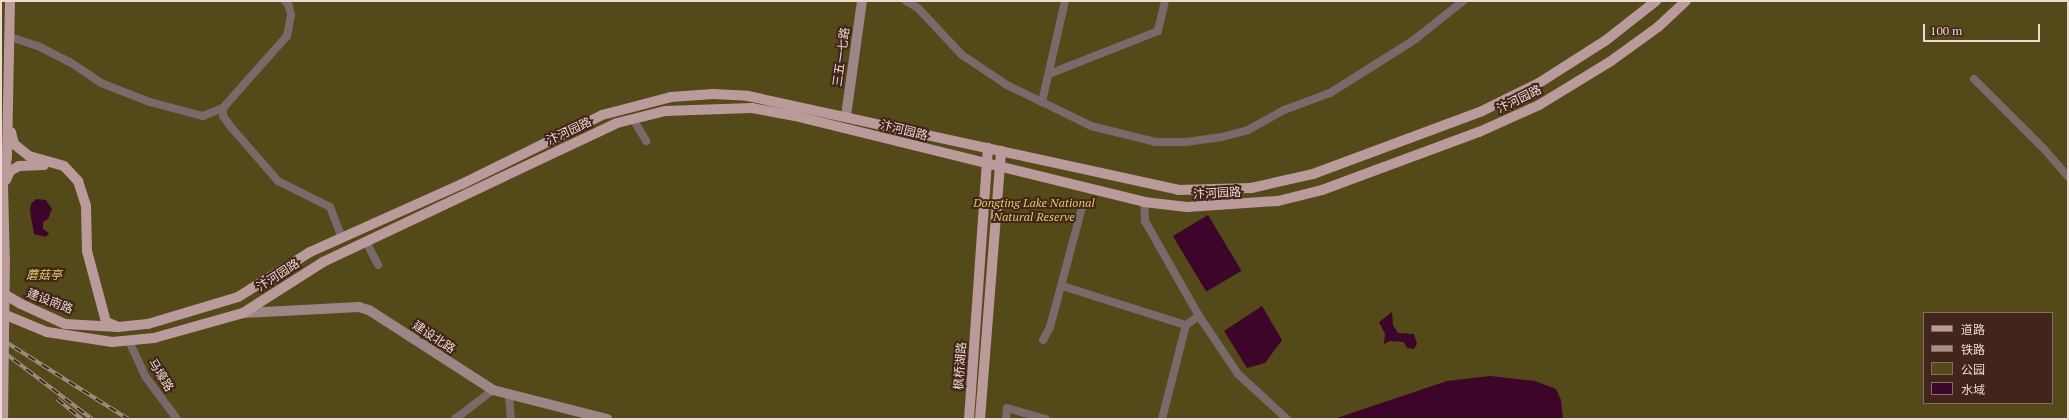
<!DOCTYPE html>
<html>
<head>
<meta charset="utf-8">
<style>
	body { margin:0 }
	#map { position:relative; width:2069px; height:420px; overflow:hidden; background:#4c2f24; font-family:"PT Serif","Noto Sans SC",serif }
	div>[style] { position:absolute }
	[style*='--x'] { left:calc(var(--x)*1px); top:calc(var(--y)*1px); width:calc(var(--w)*1px); rotate:calc(var(--a)*1deg) }
	.green>* { inset:0; background:#544918 }
	.water>* { inset:0; background:#3d0529; transform-origin:0 0 }
	.minor>* { height:8px; margin:-4px; padding:0 4px; transform-origin:4px; border-radius:4px; background:#7a696a }
	.secondary>* { height:10px; margin:-5px; padding:0 5px; transform-origin:5px; border-radius:5px; background:#9e8586 }
	.primary>* { height:10px; margin:-5px; padding:0 5px; transform-origin:5px; border-radius:5px; background:#bb9a9c }
	.rail>* { height:4px; margin-top:-2px; transform-origin:0; background:repeating-linear-gradient(90deg,#41251a 0 8px,#a58e85 0 16px); box-sizing:border-box; border-block:1px solid #a58e85 }
	.primary-bridge>* { height:10px; margin:-5px; padding:0 5px; transform-origin:5px; border-radius:5px; background:#bb9a9c }
	span { translate:-50% -50%; white-space:nowrap; text-align:center; line-height:1.15; -webkit-text-stroke:4px #41251a; paint-order:stroke }
	.street-label { font-size:12px; color:#ecd9d2 }
	.park-label { font-size:12px; color:#e3ca65; font-style:italic }
	.frame { position:absolute; inset:0; border:2px solid #ecd9d2; pointer-events:none }
	.legend { position:absolute; left:1923px; top:312px; width:130px; height:92px; box-sizing:border-box; background:#41251a; border:1px solid #856d64; margin:0; padding:5px 7px; list-style:none; font-size:12px; color:#ecd9d2 }
	.legend li { display:flex; align-items:center; gap:8px; height:20px }
	.legend b { width:20px; border:1px solid #856d64 }
	.scale { position:absolute; left:1923px; top:24px; width:117px; height:18px; box-sizing:border-box; border:2px solid #ecd9d2; border-top:0; padding-left:5px; font-size:12px; line-height:14px; white-space:nowrap; color:#ecd9d2; -webkit-text-stroke:3px #41251a; paint-order:stroke }
</style>
</head>
<body>
<div id="map">
	<div class="green">
		<div style="clip-path:polygon(evenodd,1px 1px,2068px 1px,2068px 419px,1px 419px,1px 1px,1924px 313px,2052px 313px,2052px 403px,1924px 403px,1924px 313px)"></div>
	</div>
	<div class="water">
		<div style="clip-path:polygon(36px 199px,46px 200px,52px 209px,48px 219px,43px 222px,43px 229px,49px 233px,46px 237px,34px 234px,30px 211px,31px 204px)"></div>
		<div style="left:1208px;top:215px;width:65px;height:41px;rotate:59deg"></div>
		<div style="clip-path:polygon(1262px 306px,1282px 340px,1265px 363px,1247px 368px,1224px 331px)"></div>
		<div style="clip-path:polygon(1392px 312px,1393px 325px,1398px 333px,1414px 334px,1417px 344px,1414px 349px,1407px 348px,1404px 342px,1390px 341px,1384px 344px,1385px 334px,1379px 322px)"></div>
		<div style="clip-path:polygon(1490px 376px,1535px 381px,1556px 389px,1561px 400px,1563px 419px,1334px 419px,1447px 381px)"></div>
	</div>
	<div class="minor">
		<div style="--x:906;--y:1;--w:14;--a:30"></div>
		<div style="--x:918;--y:8;--w:64;--a:46.9"></div>
		<div style="--x:962;--y:55;--w:54;--a:33.7"></div>
		<div style="--x:1007;--y:85;--w:39;--a:26"></div>
		<div style="--x:1042;--y:102;--w:104;--a:-77.2"></div>
		<div style="--x:10;--y:37;--w:29;--a:18"></div>
		<div style="--x:38;--y:46;--w:36;--a:27"></div>
		<div style="--x:70;--y:62;--w:37;--a:34"></div>
		<div style="--x:101;--y:83;--w:53;--a:21.2"></div>
		<div style="--x:150;--y:102;--w:55;--a:14.8"></div>
		<div style="--x:203;--y:116;--w:22;--a:-22"></div>
		<div style="--x:223;--y:108;--w:8;--a:90"></div>
		<div style="--x:223;--y:116;--w:14;--a:54"></div>
		<div style="--x:231;--y:127;--w:72;--a:49"></div>
		<div style="--x:278;--y:181;--w:58;--a:26.6"></div>
		<div style="--x:330;--y:207;--w:33;--a:69"></div>
		<div style="--x:1049;--y:74;--w:117;--a:-21.5"></div>
		<div style="--x:1158;--y:31;--w:31;--a:-77"></div>
		<div style="--x:1974;--y:79;--w:99;--a:45"></div>
		<div style="--x:2044;--y:149;--w:37;--a:49"></div>
		<div style="--x:1042;--y:102;--w:55;--a:26.1"></div>
		<div style="--x:1091;--y:126;--w:66;--a:14"></div>
		<div style="--x:1155;--y:142;--w:31;--a:0"></div>
		<div style="--x:1186;--y:142;--w:36;--a:-8"></div>
		<div style="--x:1222;--y:137;--w:27;--a:-15"></div>
		<div style="--x:1248;--y:130;--w:41;--a:-29.1"></div>
		<div style="--x:1284;--y:110;--w:49;--a:-20.3"></div>
		<div style="--x:1330;--y:93;--w:99;--a:-32.2"></div>
		<div style="--x:1414;--y:40;--w:63;--a:-38.5"></div>
		<div style="--x:223;--y:108;--w:96;--a:-48.4"></div>
		<div style="--x:287;--y:36;--w:21;--a:-79"></div>
		<div style="--x:291;--y:15;--w:9;--a:-103"></div>
		<div style="--x:289;--y:6;--w:6;--a:-129"></div>
		<div style="--x:633;--y:119;--w:26;--a:59"></div>
		<div style="--x:1144;--y:202;--w:19;--a:87"></div>
		<div style="--x:1145;--y:221;--w:109;--a:60.4"></div>
		<div style="--x:1199;--y:316;--w:70;--a:56.1"></div>
		<div style="--x:1238;--y:374;--w:67;--a:42.6"></div>
		<div style="--x:366;--y:242;--w:26;--a:62"></div>
		<div style="--x:1062;--y:286;--w:130;--a:17.5"></div>
		<div style="--x:1186;--y:325;--w:16;--a:-35"></div>
		<div style="--x:1043;--y:340;--w:15;--a:-62"></div>
		<div style="--x:1050;--y:327;--w:127;--a:-75"></div>
		<div style="--x:129;--y:341;--w:38;--a:65"></div>
		<div style="--x:145;--y:376;--w:54;--a:53.3"></div>
		<div style="--x:509;--y:396;--w:23;--a:85"></div>
		<div style="--x:455;--y:419;--w:48;--a:-37.3"></div>
		<div style="--x:1006;--y:419;--w:11;--a:-85"></div>
		<div style="--x:1007;--y:408;--w:40;--a:16"></div>
		<div style="--x:1162;--y:419;--w:97;--a:-75.7"></div>
	</div>
	<div class="secondary">
		<div style="--x:846;--y:116;--w:116;--a:-82.1"></div>
		<div style="--x:243;--y:313;--w:116;--a:-3"></div>
		<div style="--x:359;--y:307;--w:10;--a:17"></div>
		<div style="--x:369;--y:310;--w:148;--a:32.8"></div>
		<div style="--x:493;--y:390;--w:118;--a:14.3"></div>
	</div>
	<div class="primary">
		<div style="--x:11;--y:132;--w:12;--a:76"></div>
		<div style="--x:14;--y:144;--w:19;--a:39"></div>
		<div style="--x:29;--y:156;--w:36;--a:16"></div>
		<div style="--x:64;--y:166;--w:21;--a:47"></div>
		<div style="--x:78;--y:181;--w:26;--a:72"></div>
		<div style="--x:86;--y:206;--w:45;--a:88.7"></div>
		<div style="--x:87;--y:251;--w:73;--a:75"></div>
		<div style="--x:106;--y:322;--w:11;--a:22"></div>
		<div style="--x:6;--y:180;--w:10;--a:-66"></div>
		<div style="--x:10;--y:171;--w:10;--a:-29"></div>
		<div style="--x:19;--y:166;--w:25;--a:-2"></div>
		<div style="--x:5;--y:263;--w:78;--a:-91.5"></div>
		<div style="--x:3;--y:185;--w:29;--a:-82"></div>
		<div style="--x:7;--y:156;--w:155;--a:-88.9"></div>
		<div style="--x:1;--y:292;--w:23;--a:31"></div>
		<div style="--x:21;--y:304;--w:48;--a:24.4"></div>
		<div style="--x:65;--y:324;--w:53;--a:3.2"></div>
		<div style="--x:118;--y:327;--w:30;--a:-6"></div>
		<div style="--x:148;--y:324;--w:94;--a:-16.7"></div>
		<div style="--x:238;--y:297;--w:85;--a:-32"></div>
		<div style="--x:310;--y:252;--w:167;--a:-24.1"></div>
		<div style="--x:462;--y:184;--w:156;--a:-26.2"></div>
		<div style="--x:602;--y:115;--w:71;--a:-14.6"></div>
		<div style="--x:671;--y:97;--w:42;--a:-4.1"></div>
		<div style="--x:713;--y:94;--w:35;--a:3"></div>
		<div style="--x:748;--y:96;--w:440;--a:12.3"></div>
		<div style="--x:1178;--y:190;--w:73;--a:-1.6"></div>
		<div style="--x:1251;--y:188;--w:64;--a:-12.7"></div>
		<div style="--x:1313;--y:174;--w:180;--a:-20.4"></div>
		<div style="--x:1482;--y:111;--w:64;--a:-26.2"></div>
		<div style="--x:1539;--y:83;--w:78;--a:-32.5"></div>
		<div style="--x:1605;--y:41;--w:65;--a:-38.1"></div>
		<div style="--x:1;--y:313;--w:50;--a:22.4"></div>
		<div style="--x:47;--y:332;--w:66;--a:8.7"></div>
		<div style="--x:112;--y:342;--w:42;--a:-5.4"></div>
		<div style="--x:154;--y:338;--w:92;--a:-15.7"></div>
		<div style="--x:243;--y:313;--w:95;--a:-32.5"></div>
		<div style="--x:323;--y:262;--w:325;--a:-25.3"></div>
		<div style="--x:617;--y:123;--w:49;--a:-14"></div>
		<div style="--x:665;--y:111;--w:87;--a:-2"></div>
		<div style="--x:752;--y:108;--w:44;--a:10.5"></div>
		<div style="--x:795;--y:116;--w:359;--a:13.8"></div>
		<div style="--x:1144;--y:202;--w:43;--a:6.6"></div>
		<div style="--x:1187;--y:207;--w:91;--a:-3.8"></div>
		<div style="--x:1278;--y:201;--w:45;--a:-14"></div>
		<div style="--x:1322;--y:190;--w:167;--a:-20.3"></div>
		<div style="--x:1479;--y:132;--w:66;--a:-24.2"></div>
		<div style="--x:1539;--y:105;--w:84;--a:-31.4"></div>
		<div style="--x:1611;--y:61;--w:58;--a:-35.9"></div>
		<div style="--x:1658;--y:27;--w:38;--a:-43"></div>
		<div style="--x:969;--y:419;--w:272;--a:-86"></div>
		<div style="--x:980;--y:419;--w:269;--a:-85.5"></div>
	</div>
	<div class="rail">
		<div style="--x:1;--y:339;--w:150;--a:32.2"></div>
		<div style="--x:1;--y:350;--w:114;--a:37.2"></div>
		<div style="--x:57;--y:399;--w:32;--a:39"></div>
	</div>
	<div class="primary-bridge">
		<div style="--x:3;--y:419;--w:156;--a:-89.3"></div>
	</div>
	<div class="street-label">
		<span style="left:841px;top:57px;rotate:-82deg">三五一七路</span>
		<span style="left:1519px;top:99px;rotate:-26deg">汴河园路</span>
		<span style="left:904px;top:130px;rotate:14deg">汴河园路</span>
		<span style="left:569px;top:131px;rotate:-25deg">汴河园路</span>
		<span style="left:1217px;top:193px;rotate:-3deg">汴河园路</span>
		<span style="left:278px;top:275px;rotate:-33deg">汴河园路</span>
		<span style="left:50px;top:301px;rotate:21deg">建设南路</span>
		<span style="left:434px;top:337px;rotate:33deg">建设北路</span>
		<span style="left:960px;top:366px;rotate:-86deg">枫桥湖路</span>
		<span style="left:161px;top:375px;rotate:58deg">马壕路</span>
	</div>
	<div class="park-label">
		<span style="left:1034px;top:210px">Dongting Lake National<br>Natural Reserve</span>
		<span style="left:44px;top:275px">蘑菇亭</span>
	</div>
	<div class="frame"></div>
	<ul class="legend">
	<li><b style="height:5px;background:#bb9a9c"></b>道路</li>
	<li><b style="height:5px;background:#a58e85"></b>铁路</li>
	<li><b style="height:11px;background:#544918"></b>公园</li>
	<li><b style="height:11px;background:#3d0529"></b>水域</li>
	</ul>
	<div class="scale">100 m</div>
</div>
</body>
</html>
